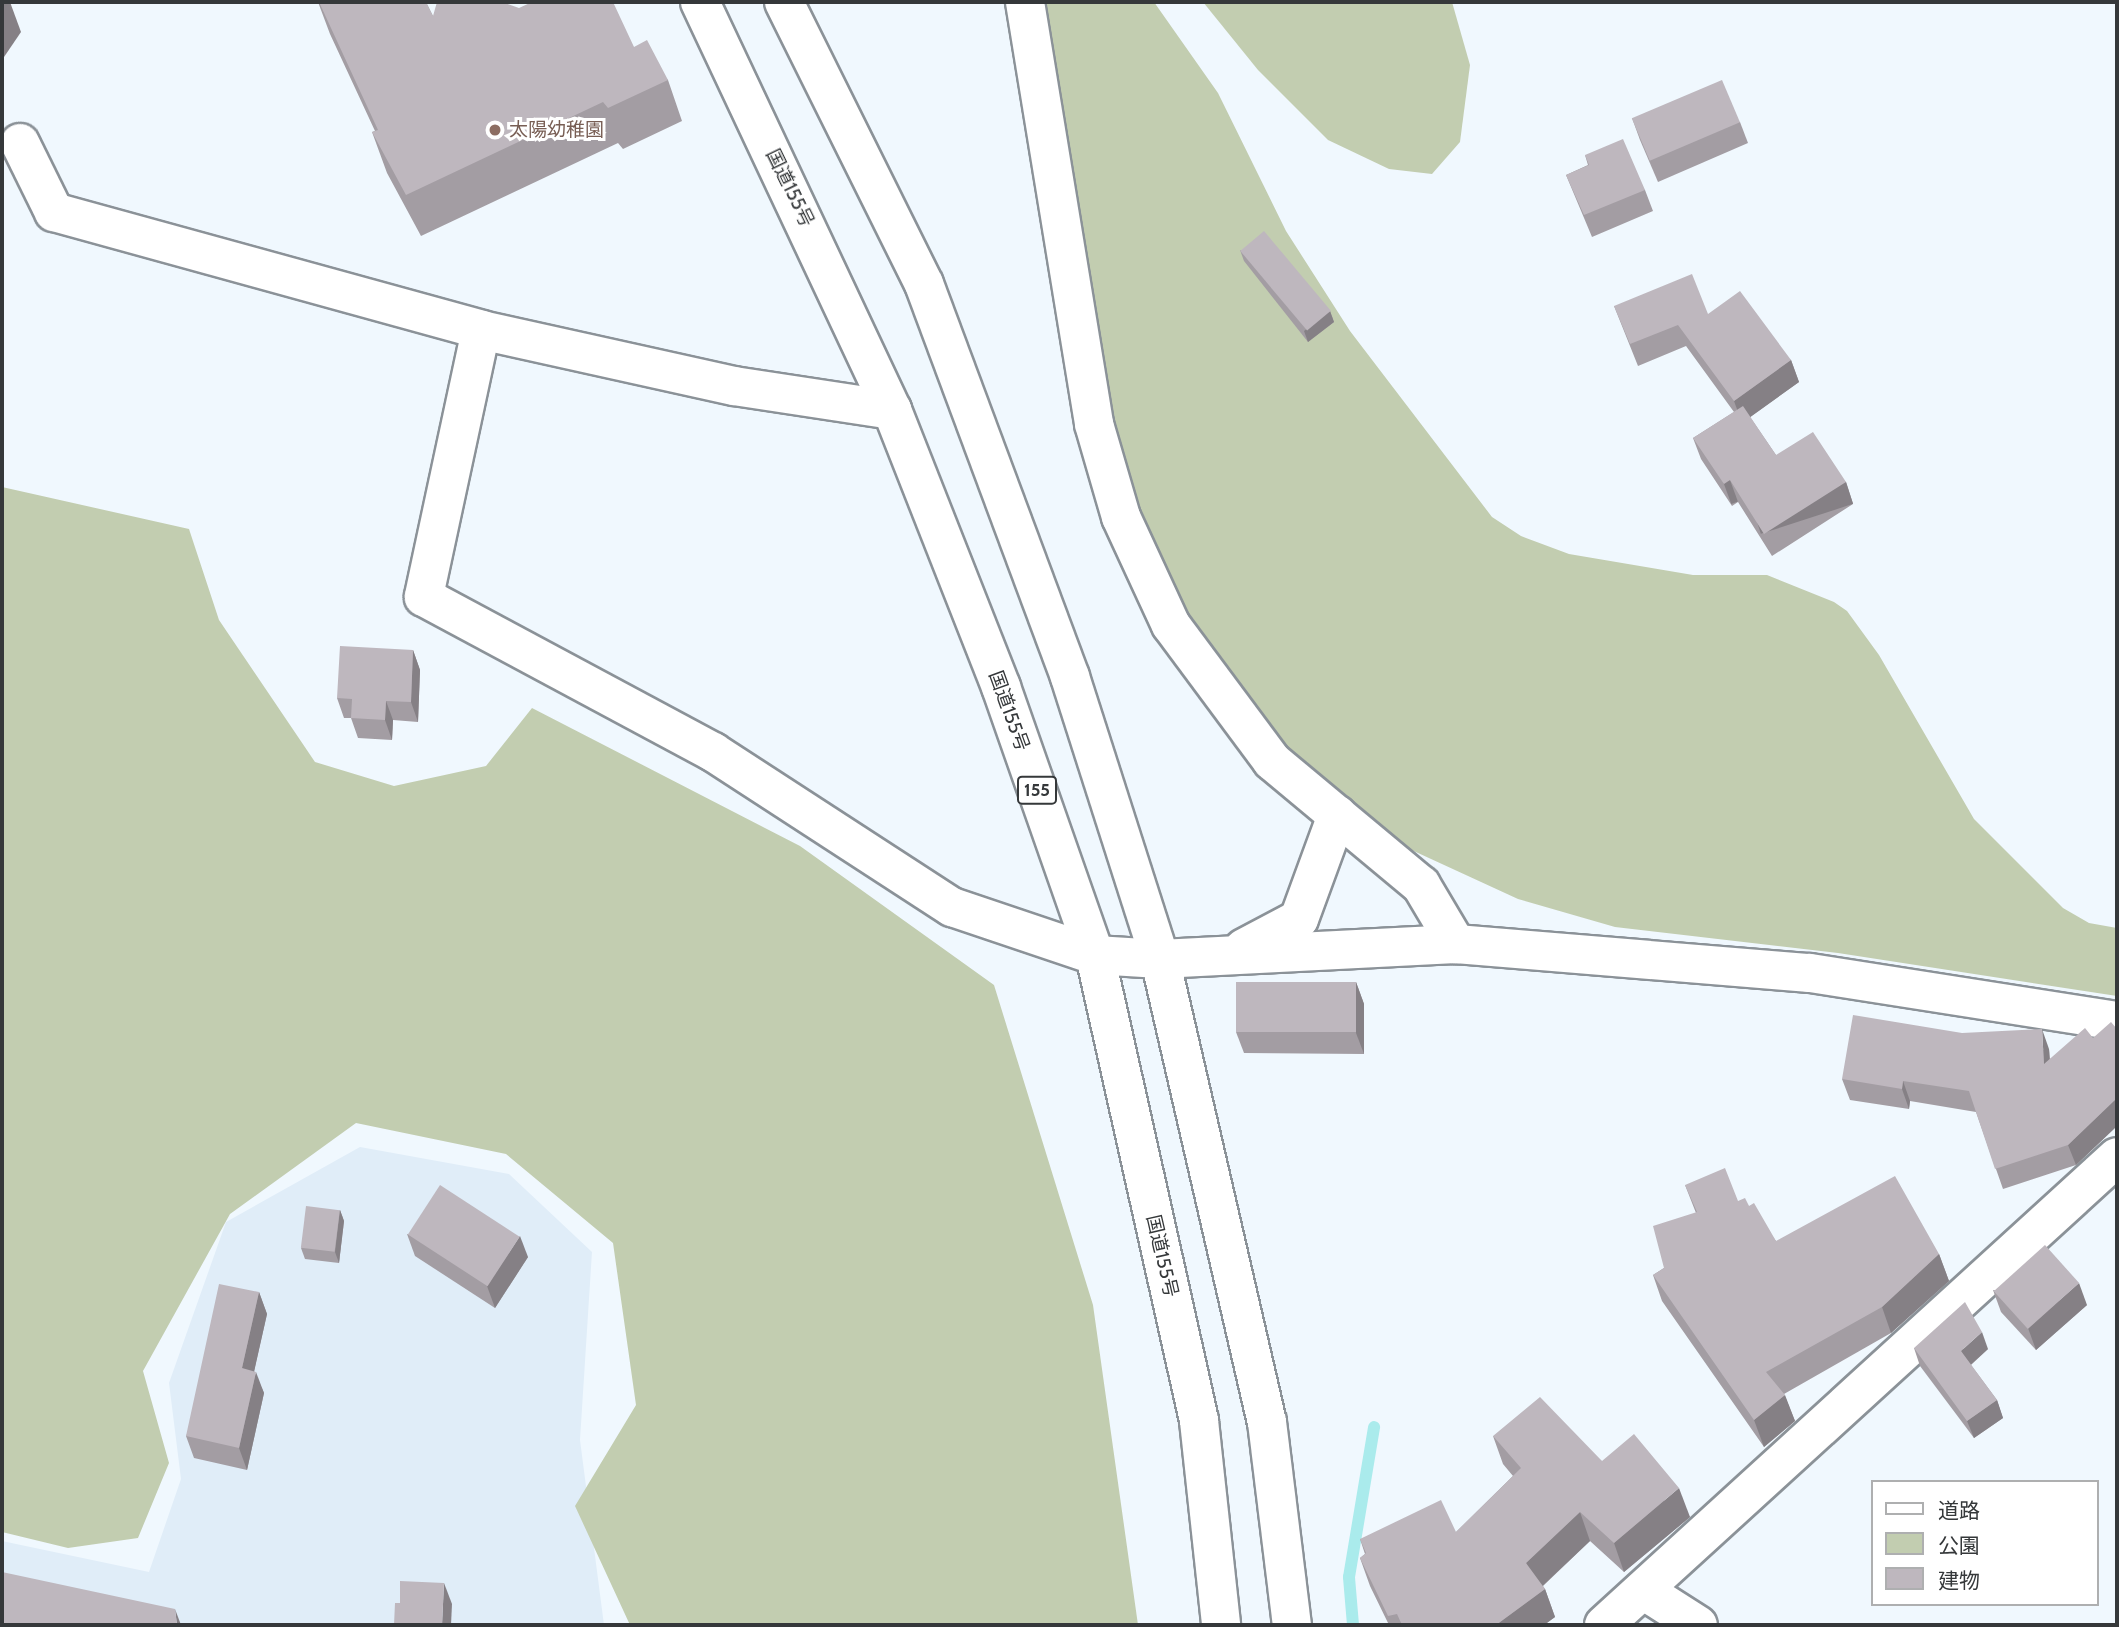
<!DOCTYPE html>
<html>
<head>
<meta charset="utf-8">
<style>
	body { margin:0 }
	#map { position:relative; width:2119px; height:1627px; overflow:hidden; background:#f0f8fe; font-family:Cabin,"Noto Sans JP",sans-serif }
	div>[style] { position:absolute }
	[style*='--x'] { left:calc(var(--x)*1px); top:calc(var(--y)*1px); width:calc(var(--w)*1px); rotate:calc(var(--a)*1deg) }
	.built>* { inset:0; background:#e0edf8 }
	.green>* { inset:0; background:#c2cdb0 }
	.stream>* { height:12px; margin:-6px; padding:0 6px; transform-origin:6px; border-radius:6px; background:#aaebec }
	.roads { filter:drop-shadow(2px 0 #8b9298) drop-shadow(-2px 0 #8b9298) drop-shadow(0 2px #8b9298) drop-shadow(0 -2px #8b9298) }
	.street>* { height:38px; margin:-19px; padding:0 19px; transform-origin:19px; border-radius:19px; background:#fff }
	.highway>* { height:38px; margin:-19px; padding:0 19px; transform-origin:19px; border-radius:19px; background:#fff }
	.wall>* { inset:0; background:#a39da3 }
	.shaded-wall>* { inset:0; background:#858085; transform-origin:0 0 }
	.building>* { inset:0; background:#beb7be; transform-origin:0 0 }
	.dots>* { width:19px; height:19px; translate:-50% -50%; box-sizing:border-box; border:4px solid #fff; border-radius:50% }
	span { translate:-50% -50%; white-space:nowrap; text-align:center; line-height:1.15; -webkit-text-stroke:6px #fff; paint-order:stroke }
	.shield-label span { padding:2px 5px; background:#fff; border:2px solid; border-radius:5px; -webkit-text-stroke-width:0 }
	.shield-label { font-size:18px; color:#35383a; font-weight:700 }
	.education-label { font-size:19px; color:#785e54 }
	.left { translate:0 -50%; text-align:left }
	.street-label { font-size:19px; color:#35383a }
	.frame { position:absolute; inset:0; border:4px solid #35383a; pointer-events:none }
	.legend { position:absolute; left:1871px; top:1480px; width:228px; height:126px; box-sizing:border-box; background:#fff; border:2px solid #aeafb0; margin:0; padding:9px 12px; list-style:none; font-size:21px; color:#35383a }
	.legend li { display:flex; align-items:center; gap:14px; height:35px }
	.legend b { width:35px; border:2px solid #aeafb0 }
</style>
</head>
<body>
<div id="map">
	<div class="built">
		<div style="clip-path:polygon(360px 1147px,509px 1174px,592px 1252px,580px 1440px,604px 1625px,2px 1625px,2px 1541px,149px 1572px,181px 1479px,169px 1383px,226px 1222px)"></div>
	</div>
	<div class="green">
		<div style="clip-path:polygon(1028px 2px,1154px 2px,1218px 93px,1286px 231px,1350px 331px,1492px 517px,1521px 536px,1569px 554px,1693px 575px,1767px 575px,1834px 602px,1847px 611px,1879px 655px,1974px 819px,2063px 908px,2089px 923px,2117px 928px,2117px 996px,1838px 953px,1615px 927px,1518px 899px,1405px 847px,1275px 747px,1214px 674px,1111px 460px)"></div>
		<div style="clip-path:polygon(1203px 2px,1452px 2px,1470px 65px,1460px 142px,1432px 174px,1389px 169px,1328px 140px,1258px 70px)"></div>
		<div style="clip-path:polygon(2px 487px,189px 529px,219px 620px,315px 762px,394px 786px,486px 766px,532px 708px,800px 846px,994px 985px,1093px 1305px,1138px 1625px,630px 1625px,575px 1506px,636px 1405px,613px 1243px,506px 1154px,356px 1123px,230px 1214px,143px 1371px,169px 1463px,138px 1538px,68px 1548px,2px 1532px)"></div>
	</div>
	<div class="stream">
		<div style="--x:1353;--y:1625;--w:48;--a:-94.8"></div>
		<div style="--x:1349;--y:1577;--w:152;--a:-80.5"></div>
	</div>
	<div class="roads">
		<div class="street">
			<div style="--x:1025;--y:2;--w:428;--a:80.7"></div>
			<div style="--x:1094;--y:424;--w:97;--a:73.8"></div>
			<div style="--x:1121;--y:517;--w:119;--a:65.2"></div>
			<div style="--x:1171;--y:625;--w:169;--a:53.4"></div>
			<div style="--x:1272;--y:761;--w:194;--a:39.8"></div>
			<div style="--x:1421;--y:885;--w:69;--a:59.3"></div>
			<div style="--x:20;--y:143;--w:77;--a:63.8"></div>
			<div style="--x:54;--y:212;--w:443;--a:15.4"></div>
			<div style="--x:481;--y:330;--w:259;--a:12.5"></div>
			<div style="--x:734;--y:386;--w:160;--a:8.6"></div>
			<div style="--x:481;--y:330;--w:273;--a:102.1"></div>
			<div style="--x:424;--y:597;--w:328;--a:28.2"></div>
			<div style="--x:713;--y:752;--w:285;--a:33"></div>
			<div style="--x:952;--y:907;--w:151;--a:18.6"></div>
			<div style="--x:1095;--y:955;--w:65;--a:3.5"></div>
			<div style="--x:1160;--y:959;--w:296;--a:-2.9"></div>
			<div style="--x:1456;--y:944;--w:355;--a:4.7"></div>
			<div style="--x:1810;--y:973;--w:311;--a:8.9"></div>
			<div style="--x:1244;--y:948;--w:62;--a:-27.8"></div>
			<div style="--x:1299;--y:919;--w:111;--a:-69.9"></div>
			<div style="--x:1643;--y:1590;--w:65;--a:32.5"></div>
			<div style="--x:1604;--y:1625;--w:694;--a:-42.37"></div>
		</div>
		<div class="highway">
			<div style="--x:700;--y:2;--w:451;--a:64.8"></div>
			<div style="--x:892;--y:410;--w:298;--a:68.5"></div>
			<div style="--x:1001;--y:687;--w:284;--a:70.7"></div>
			<div style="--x:1095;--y:955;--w:477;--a:77.4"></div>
			<div style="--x:1199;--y:1421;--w:205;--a:83.8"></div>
			<div style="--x:784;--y:2;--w:315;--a:63.6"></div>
			<div style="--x:924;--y:284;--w:419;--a:69.6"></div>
			<div style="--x:1070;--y:677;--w:296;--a:72.3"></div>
			<div style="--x:1160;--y:959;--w:475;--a:77"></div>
			<div style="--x:1267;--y:1422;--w:205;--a:83"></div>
		</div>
	</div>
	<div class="wall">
		<div style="clip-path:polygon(318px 2px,426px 2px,433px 16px,519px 8px,634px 47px,668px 80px,682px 121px,623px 149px,618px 143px,421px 236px,387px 173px,372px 132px,375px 131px,330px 34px)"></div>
		<div style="clip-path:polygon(1632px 118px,1740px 122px,1748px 143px,1658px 182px,1640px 140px)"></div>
		<div style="clip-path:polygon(1585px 155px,1645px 190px,1653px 211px,1592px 237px,1566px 175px,1588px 165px)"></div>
		<div style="clip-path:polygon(1240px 250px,1330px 311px,1334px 322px,1308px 342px,1244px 261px)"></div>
		<div style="clip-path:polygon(1614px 306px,1708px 314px,1791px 360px,1799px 382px,1750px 417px,1776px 455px,1846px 482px,1853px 504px,1772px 556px,1738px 502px,1732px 506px,1701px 459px,1693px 438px,1734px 412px,1686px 346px,1638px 366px)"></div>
		<div style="clip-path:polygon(413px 650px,420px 670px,418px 722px,393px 720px,392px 740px,358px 738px,351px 718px,344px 718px,337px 698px)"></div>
		<div style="clip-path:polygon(1356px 982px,1364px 1004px,1364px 1054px,1244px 1053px,1236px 1032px)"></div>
		<div style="clip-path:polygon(2117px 1029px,2117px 1126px,2076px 1165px,2003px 1189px,1976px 1112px,1910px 1101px,1909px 1109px,1850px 1100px,1842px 1079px,2049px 1049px,2050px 1059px,2093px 1038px)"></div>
		<div style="clip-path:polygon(1685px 1185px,1749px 1206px,1776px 1241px,1939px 1254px,1949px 1281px,1891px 1333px,1784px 1394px,1795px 1421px,1764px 1447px,1662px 1301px,1653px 1275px,1664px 1268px,1696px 1213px)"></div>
		<div style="clip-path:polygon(340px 1210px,344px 1221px,339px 1263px,305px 1259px,301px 1248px)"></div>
		<div style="clip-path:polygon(407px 1234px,528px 1257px,495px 1308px,415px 1256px)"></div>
		<div style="clip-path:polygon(1993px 1290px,2087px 1305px,2036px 1350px,2001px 1312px)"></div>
		<div style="clip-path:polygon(259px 1292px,267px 1314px,254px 1371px,264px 1393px,247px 1470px,194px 1458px,186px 1436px)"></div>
		<div style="clip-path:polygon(1914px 1348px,1988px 1349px,1971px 1365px,1997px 1400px,2003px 1418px,1974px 1438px,1920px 1366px)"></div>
		<div style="clip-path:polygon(1493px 1436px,1602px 1461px,1690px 1517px,1624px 1572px,1590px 1541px,1543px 1586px,1545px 1589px,1555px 1617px,1544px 1625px,1389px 1625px,1370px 1586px,1360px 1558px,1365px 1554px,1360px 1539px,1456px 1532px,1513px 1476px,1503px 1464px)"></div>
	</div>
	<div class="shaded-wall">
		<div style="clip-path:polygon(2px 2px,10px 2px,21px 32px,2px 60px)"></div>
		<div style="clip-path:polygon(1330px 311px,1334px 322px,1308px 342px,1304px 331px)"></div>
		<div style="clip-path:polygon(1791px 360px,1799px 382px,1742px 423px,1734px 401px)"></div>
		<div style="left:1730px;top:480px;width:23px;height:7px;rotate:70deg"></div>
		<div style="left:1846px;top:482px;width:23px;height:97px;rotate:72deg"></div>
		<div style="clip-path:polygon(413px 650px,420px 670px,418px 722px,411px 702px)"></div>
		<div style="clip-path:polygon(386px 701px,393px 720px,392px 740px,385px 720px)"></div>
		<div style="clip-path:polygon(1356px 982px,1364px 1004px,1364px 1054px,1356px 1033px)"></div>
		<div style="clip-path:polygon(2042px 1029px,2049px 1049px,2051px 1085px,2044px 1064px)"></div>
		<div style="clip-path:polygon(1903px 1081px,1910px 1101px,1909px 1109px,1902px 1089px)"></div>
		<div style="clip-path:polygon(2117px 1098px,2117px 1126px,2076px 1165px,2068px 1145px)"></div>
		<div style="clip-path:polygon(340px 1210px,344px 1221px,339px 1263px,335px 1252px)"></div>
		<div style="clip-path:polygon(520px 1236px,528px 1257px,495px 1308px,487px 1286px)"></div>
		<div style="clip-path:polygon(1939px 1254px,1949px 1281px,1891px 1333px,1882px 1307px)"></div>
		<div style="clip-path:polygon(2079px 1283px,2087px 1305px,2036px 1350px,2028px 1328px)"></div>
		<div style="clip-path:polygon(259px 1292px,267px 1314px,250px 1390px,242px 1368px)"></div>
		<div style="clip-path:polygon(1982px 1332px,1988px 1349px,1967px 1368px,1961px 1351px)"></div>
		<div style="clip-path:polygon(256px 1372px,264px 1393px,247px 1470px,239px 1448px)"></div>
		<div style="clip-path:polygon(1785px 1395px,1795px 1421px,1764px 1447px,1754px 1420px)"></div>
		<div style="clip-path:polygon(1997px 1400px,2003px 1418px,1974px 1438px,1967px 1421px)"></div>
		<div style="clip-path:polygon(1679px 1488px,1690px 1517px,1624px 1572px,1614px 1543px)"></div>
		<div style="clip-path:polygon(1580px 1512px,1590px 1541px,1537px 1591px,1526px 1563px)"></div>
		<div style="clip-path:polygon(444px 1583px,452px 1604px,451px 1625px,442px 1625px)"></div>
		<div style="clip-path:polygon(1545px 1589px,1555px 1617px,1544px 1625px,1496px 1625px)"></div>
		<div style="clip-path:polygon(175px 1609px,181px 1625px,177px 1625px)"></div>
	</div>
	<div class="building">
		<div style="clip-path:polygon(319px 2px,426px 2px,433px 16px,437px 2px,502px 2px,519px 8px,532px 2px,613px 2px,634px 47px,647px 40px,668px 80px,608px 108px,603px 102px,406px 195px,372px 132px,378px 130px)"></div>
		<div style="left:1722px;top:80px;width:46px;height:98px;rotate:67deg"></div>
		<div style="clip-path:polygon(1623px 139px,1645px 190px,1584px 215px,1566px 175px,1589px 165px,1585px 155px)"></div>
		<div style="left:1264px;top:231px;width:104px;height:31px;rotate:50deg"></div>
		<div style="clip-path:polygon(1692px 274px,1708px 314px,1740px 291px,1791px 360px,1734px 401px,1678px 325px,1630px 344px,1614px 306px)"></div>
		<div style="clip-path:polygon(1743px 406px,1776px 455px,1813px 432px,1846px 482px,1764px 534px,1730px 480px,1724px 484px,1693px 438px)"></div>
		<div style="clip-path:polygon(340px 646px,413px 650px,411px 702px,386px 701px,385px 720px,351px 718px,352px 699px,337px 698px)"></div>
		<div style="left:1236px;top:982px;width:120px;height:50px"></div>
		<div style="clip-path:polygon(1853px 1015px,1962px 1033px,2042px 1029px,2044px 1064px,2085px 1028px,2093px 1038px,2111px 1022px,2117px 1029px,2117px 1098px,2068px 1145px,1995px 1169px,1969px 1091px,1903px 1081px,1902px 1089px,1842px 1079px)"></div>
		<div style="clip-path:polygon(1725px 1168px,1738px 1201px,1745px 1198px,1749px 1206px,1754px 1203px,1776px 1241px,1895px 1176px,1939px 1254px,1882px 1307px,1766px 1372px,1785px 1395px,1754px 1420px,1653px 1275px,1664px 1268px,1653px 1226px,1697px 1212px,1685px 1185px)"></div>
		<div style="left:440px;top:1185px;width:95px;height:59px;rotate:33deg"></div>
		<div style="left:306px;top:1206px;width:34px;height:42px;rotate:7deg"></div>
		<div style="left:2045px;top:1245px;width:51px;height:69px;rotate:48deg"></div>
		<div style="clip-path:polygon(219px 1284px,259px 1292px,242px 1368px,256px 1372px,239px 1448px,186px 1436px)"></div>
		<div style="clip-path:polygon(1965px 1302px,1982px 1332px,1961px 1351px,1997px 1400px,1967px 1421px,1914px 1348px)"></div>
		<div style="clip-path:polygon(1540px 1397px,1602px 1461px,1634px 1434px,1679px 1488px,1614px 1543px,1580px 1512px,1526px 1563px,1545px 1589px,1496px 1625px,1402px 1625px,1397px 1614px,1388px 1616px,1360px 1558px,1366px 1553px,1360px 1539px,1441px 1500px,1456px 1532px,1521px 1468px,1493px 1436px)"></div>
		<div style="clip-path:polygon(2px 1572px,175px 1609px,177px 1625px,2px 1625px)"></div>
		<div style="clip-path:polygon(400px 1581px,444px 1583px,442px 1625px,394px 1625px,395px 1603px,400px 1603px)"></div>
	</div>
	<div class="dots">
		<div style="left:495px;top:130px;background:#8d6e63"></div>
	</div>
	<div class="shield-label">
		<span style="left:1037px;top:790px">155</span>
	</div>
	<div class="education-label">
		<span class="left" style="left:509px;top:130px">太陽幼稚園</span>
	</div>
	<div class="street-label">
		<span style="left:790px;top:188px;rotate:64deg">国道155号</span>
		<span style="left:1009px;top:711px;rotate:70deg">国道155号</span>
		<span style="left:1162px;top:1256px;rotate:77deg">国道155号</span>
	</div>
	<div class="frame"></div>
	<ul class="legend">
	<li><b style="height:9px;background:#fff"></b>道路</li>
	<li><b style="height:19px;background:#c2cdb0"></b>公園</li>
	<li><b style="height:19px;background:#beb7be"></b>建物</li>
	</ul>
</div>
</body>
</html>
